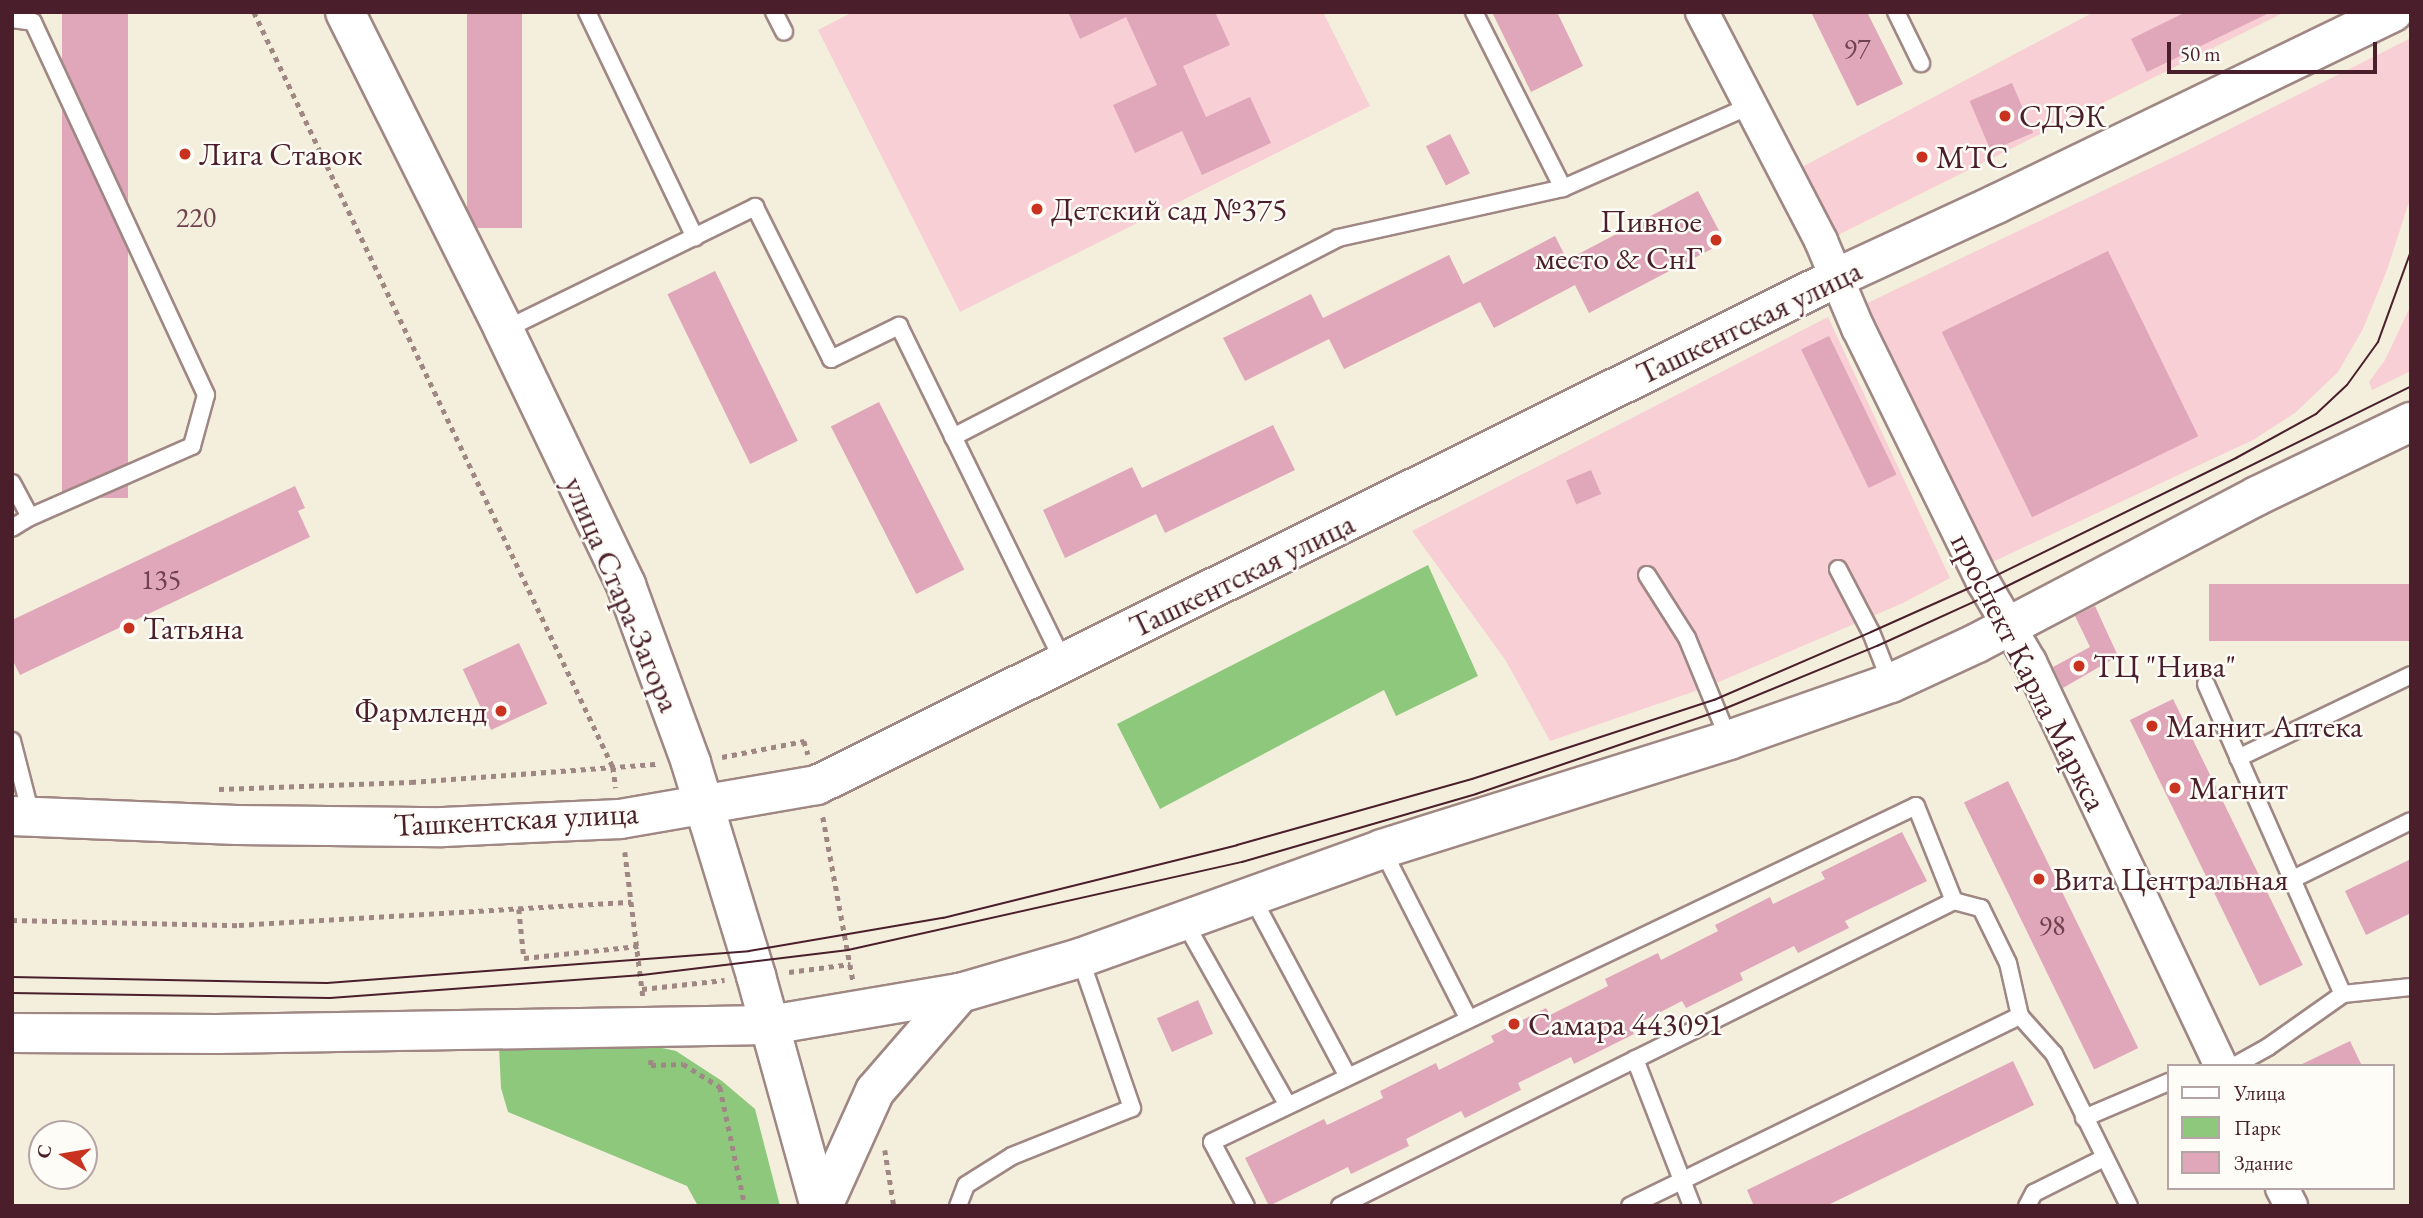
<!DOCTYPE html>
<html>
<head>
<meta charset="utf-8">
<style>
	body { margin:0 }
	#map { position:relative; width:2423px; height:1218px; overflow:hidden; background:#f4efdc; font-family:"EB Garamond",serif }
	div>[style] { position:absolute }
	[style*='--x'] { left:calc(var(--x)*1px); top:calc(var(--y)*1px); width:calc(var(--w)*1px); rotate:calc(var(--a)*1deg) }
	.built>* { inset:0; background:#f7cfd4 }
	.green>* { inset:0; background:#8dc87d }
	.building>* { inset:0; background:#e0a6ba; transform-origin:0 0 }
	.path>* { height:4.5px; margin-top:-2.25px; transform-origin:0; background:repeating-linear-gradient(90deg,#9f8784 0 5px,transparent 0 10px) }
	.roads { filter:drop-shadow(2px 0 #9f8784) drop-shadow(-2px 0 #9f8784) drop-shadow(0 2px #9f8784) drop-shadow(0 -2px #9f8784) }
	.lane>* { height:16px; margin:-8px; padding:0 8px; transform-origin:8px; border-radius:8px; background:#fff }
	.street>* { height:32px; margin:-16px; padding:0 16px; transform-origin:16px; border-radius:16px; background:#fff }
	.secondary>* { height:38px; margin:-19px; padding:0 19px; transform-origin:19px; border-radius:19px; background:#fff }
	.tram>* { height:2px; margin:-1px; padding:0 1px; transform-origin:1px; border-radius:1px; background:#4a1f2b }
	.dots>* { width:19px; height:19px; translate:-50% -50%; box-sizing:border-box; border:4px solid #fdfcf7; border-radius:50% }
	span { translate:-50% -50%; white-space:nowrap; text-align:center; line-height:1.15; -webkit-text-stroke:5px #fdfcf7; paint-order:stroke }
	.number-label { font-size:28px; color:#70414f }
	.number-label span { -webkit-text-stroke-width:0 }
	.poi-label { font-size:32px; color:#4a1f2b }
	.left { translate:0 -50%; text-align:left }
	.right { translate:-100% -50%; text-align:right }
	.street-label { font-size:32px; color:#4a1f2b }
	.frame { position:absolute; inset:0; border:14px solid #4a1f2b; pointer-events:none }
	.legend { position:absolute; left:2167px; top:1064px; width:228px; height:126px; box-sizing:border-box; background:#fdfcf7; border:2px solid #b5a4a5; margin:0; padding:9px 12px; list-style:none; font-size:21px; color:#4a1f2b }
	.legend li { display:flex; align-items:center; gap:14px; height:35px }
	.legend b { width:35px; border:2px solid #b5a4a5 }
	.north { position:absolute; left:28px; top:1120px; width:70px; height:70px; box-sizing:border-box; background:#fdfcf7; border:2px solid #b5a4a5; border-radius:50%; rotate:281deg; font-size:19px; font-weight:700; line-height:28px; text-align:center; color:#4a1f2b }
	.north::after { content:''; display:block; margin:auto; width:24px; height:32px; background:#c8321e; clip-path:polygon(50% 0,100% 100%,50% 72%,0 100%) }
	.scale { position:absolute; left:2167px; top:42px; width:210px; height:32px; box-sizing:border-box; border:4px solid #4a1f2b; border-top:0; padding-left:9px; font-size:21px; line-height:24px; white-space:nowrap; color:#4a1f2b; -webkit-text-stroke:5px #fdfcf7; paint-order:stroke }
</style>
</head>
<body>
<div id="map">
	<div class="built">
		<div style="clip-path:polygon(853px 12px,1323px 12px,1370px 106px,960px 312px,818px 30px)"></div>
		<div style="clip-path:polygon(2094px 12px,2285px 12px,1836px 236px,1802px 167px)"></div>
		<div style="clip-path:polygon(2411px 38px,2411px 196px,2387px 270px,2363px 329px,2338px 372px,2295px 413px,2253px 440px,1984px 566px,1861px 306px,2184px 152px)"></div>
		<div style="clip-path:polygon(2411px 305px,2411px 371px,2372px 390px,2369px 382px,2385px 360px)"></div>
		<div style="clip-path:polygon(1828px 317px,1950px 578px,1903px 603px,1707px 687px,1550px 741px,1506px 661px,1412px 531px)"></div>
	</div>
	<div class="green">
		<div style="clip-path:polygon(1428px 565px,1478px 676px,1396px 716px,1384px 690px,1160px 809px,1117px 724px)"></div>
		<div style="clip-path:polygon(630px 1041px,676px 1051px,722px 1081px,755px 1109px,780px 1206px,698px 1206px,687px 1186px,508px 1112px,501px 1088px,499px 1047px)"></div>
	</div>
	<div class="building">
		<div style="left:62px;top:12px;width:66px;height:486px"></div>
		<div style="left:467px;top:12px;width:55px;height:216px"></div>
		<div style="clip-path:polygon(1068px 12px,1215px 12px,1230px 45px,1183px 66px,1206px 117px,1250px 97px,1271px 143px,1202px 175px,1182px 131px,1135px 153px,1113px 105px,1157px 85px,1126px 17px,1080px 39px)"></div>
		<div style="clip-path:polygon(1492px 12px,1557px 12px,1583px 66px,1531px 92px)"></div>
		<div style="clip-path:polygon(1811px 12px,1867px 12px,1903px 84px,1857px 106px)"></div>
		<div style="clip-path:polygon(2186px 12px,2271px 12px,2147px 72px,2131px 39px)"></div>
		<div style="left:2012px;top:83px;width:54px;height:46px;rotate:67deg"></div>
		<div style="left:1450px;top:134px;width:44px;height:27px;rotate:63deg"></div>
		<div style="clip-path:polygon(1698px 191px,1725px 242px,1589px 313px,1575px 285px,1494px 328px,1480px 302px,1344px 369px,1329px 339px,1245px 381px,1223px 338px,1311px 294px,1323px 318px,1449px 255px,1463px 284px,1555px 236px,1567px 260px)"></div>
		<div style="left:2108px;top:251px;width:206px;height:185px;rotate:64deg"></div>
		<div style="left:715px;top:271px;width:189px;height:53px;rotate:64deg"></div>
		<div style="left:1829px;top:336px;width:154px;height:31px;rotate:64deg"></div>
		<div style="left:879px;top:402px;width:188px;height:54px;rotate:63deg"></div>
		<div style="clip-path:polygon(1273px 425px,1295px 470px,1165px 533px,1156px 514px,1065px 558px,1043px 510px,1132px 467px,1142px 488px)"></div>
		<div style="left:1591px;top:470px;width:26px;height:27px;rotate:67deg"></div>
		<div style="clip-path:polygon(295px 486px,305px 508px,298px 511px,310px 537px,20px 675px,12px 659px,12px 620px)"></div>
		<div style="left:2411px;top:584px;width:57px;height:202px;rotate:90deg"></div>
		<div style="clip-path:polygon(2095px 606px,2118px 656px,2063px 688px,2053px 667px,2090px 647px,2075px 616px)"></div>
		<div style="left:519px;top:643px;width:67px;height:62px;rotate:65deg"></div>
		<div style="left:2173px;top:699px;width:296px;height:48px;rotate:64deg"></div>
		<div style="left:2008px;top:781px;width:297px;height:49px;rotate:64deg"></div>
		<div style="clip-path:polygon(1902px 832px,1927px 881px,1845px 921px,1849px 928px,1798px 953px,1794px 946px,1740px 973px,1743px 980px,1686px 1008px,1682px 1001px,1631px 1027px,1634px 1034px,1574px 1064px,1571px 1057px,1518px 1083px,1521px 1090px,1465px 1118px,1461px 1111px,1406px 1139px,1409px 1146px,1351px 1174px,1348px 1167px,1269px 1206px,1245px 1158px,1324px 1119px,1327px 1125px,1383px 1098px,1380px 1091px,1436px 1063px,1439px 1070px,1494px 1042px,1491px 1036px,1546px 1008px,1550px 1015px,1608px 986px,1605px 979px,1658px 953px,1661px 960px,1718px 931px,1715px 925px,1770px 897px,1773px 904px,1825px 879px,1821px 872px)"></div>
		<div style="clip-path:polygon(2411px 859px,2411px 913px,2366px 935px,2345px 891px)"></div>
		<div style="left:1198px;top:1000px;width:37px;height:45px;rotate:66deg"></div>
		<div style="clip-path:polygon(2350px 1041px,2362px 1066px,2298px 1066px)"></div>
		<div style="clip-path:polygon(2013px 1061px,2034px 1105px,1826px 1206px,1754px 1206px,1747px 1190px)"></div>
	</div>
	<div class="path">
		<div style="--x:254;--y:12;--w:836;--a:64.57"></div>
		<div style="--x:613;--y:767;--w:21;--a:82"></div>
		<div style="--x:722;--y:757;--w:84;--a:-11"></div>
		<div style="--x:804;--y:741;--w:14;--a:73"></div>
		<div style="--x:219;--y:789;--w:192;--a:-2.1"></div>
		<div style="--x:411;--y:782;--w:248;--a:-4.2"></div>
		<div style="--x:823;--y:817;--w:166;--a:79.6"></div>
		<div style="--x:625;--y:852;--w:145;--a:82.9"></div>
		<div style="--x:519;--y:909;--w:49;--a:84.2"></div>
		<div style="--x:524;--y:958;--w:115;--a:-6"></div>
		<div style="--x:12;--y:920;--w:227;--a:1.3"></div>
		<div style="--x:239;--y:925;--w:393;--a:-3.4"></div>
		<div style="--x:789;--y:972;--w:62;--a:-7.5"></div>
		<div style="--x:642;--y:989;--w:83;--a:-6.2"></div>
		<div style="--x:651;--y:1060;--w:5;--a:90"></div>
		<div style="--x:651;--y:1065;--w:32;--a:-2"></div>
		<div style="--x:683;--y:1064;--w:44;--a:31.9"></div>
		<div style="--x:720;--y:1087;--w:122;--a:78.1"></div>
		<div style="--x:885;--y:1150;--w:57;--a:80.9"></div>
	</div>
	<div class="roads">
		<div class="lane">
			<div style="--x:587;--y:12;--w:250;--a:64.4"></div>
			<div style="--x:774;--y:12;--w:22;--a:63"></div>
			<div style="--x:1474;--y:12;--w:197;--a:63.2"></div>
			<div style="--x:1896;--y:12;--w:57;--a:63.9"></div>
			<div style="--x:12;--y:19;--w:21;--a:8"></div>
			<div style="--x:33;--y:22;--w:411;--a:65.1"></div>
			<div style="--x:206;--y:395;--w:53;--a:105.4"></div>
			<div style="--x:192;--y:446;--w:177;--a:156.3"></div>
			<div style="--x:30;--y:517;--w:21;--a:149"></div>
			<div style="--x:504;--y:330;--w:280;--a:-26.1"></div>
			<div style="--x:755;--y:207;--w:170;--a:63.4"></div>
			<div style="--x:831;--y:359;--w:76;--a:-25.9"></div>
			<div style="--x:899;--y:326;--w:375;--a:63.9"></div>
			<div style="--x:953;--y:437;--w:433;--a:-27.3"></div>
			<div style="--x:1338;--y:238;--w:230;--a:-12.5"></div>
			<div style="--x:1563;--y:188;--w:204;--a:-23.7"></div>
			<div style="--x:12;--y:483;--w:38;--a:62"></div>
			<div style="--x:1838;--y:569;--w:71;--a:62.4"></div>
			<div style="--x:1871;--y:632;--w:55;--a:68.6"></div>
			<div style="--x:1647;--y:575;--w:75;--a:57.6"></div>
			<div style="--x:1687;--y:638;--w:110;--a:67.6"></div>
			<div style="--x:2206;--y:684;--w:339;--a:66.2"></div>
			<div style="--x:12;--y:741;--w:76;--a:75.6"></div>
			<div style="--x:2238;--y:758;--w:192;--a:-25.6"></div>
			<div style="--x:1382;--y:849;--w:190;--a:63"></div>
			<div style="--x:2293;--y:879;--w:131;--a:-26.2"></div>
			<div style="--x:1251;--y:895;--w:204;--a:61.9"></div>
			<div style="--x:1184;--y:921;--w:210;--a:60.6"></div>
			<div style="--x:1635;--y:1059;--w:158;--a:68.8"></div>
			<div style="--x:2234;--y:1066;--w:39;--a:-29"></div>
			<div style="--x:2268;--y:1047;--w:92;--a:-35.2"></div>
			<div style="--x:2343;--y:994;--w:68;--a:-5.9"></div>
			<div style="--x:2084;--y:1118;--w:92;--a:-23"></div>
			<div style="--x:958;--y:1206;--w:22;--a:-69"></div>
			<div style="--x:966;--y:1185;--w:54;--a:-32.2"></div>
			<div style="--x:1012;--y:1156;--w:129;--a:-21.8"></div>
			<div style="--x:1132;--y:1108;--w:159;--a:-109.1"></div>
			<div style="--x:1246;--y:1206;--w:72;--a:-118"></div>
			<div style="--x:1212;--y:1142;--w:780;--a:-25.51"></div>
			<div style="--x:1916;--y:806;--w:102;--a:68.2"></div>
			<div style="--x:1340;--y:1206;--w:686;--a:-26.42"></div>
			<div style="--x:1954;--y:901;--w:28;--a:15"></div>
			<div style="--x:1981;--y:908;--w:61;--a:63.9"></div>
			<div style="--x:2008;--y:963;--w:54;--a:77.2"></div>
			<div style="--x:2020;--y:1016;--w:51;--a:48.2"></div>
			<div style="--x:2054;--y:1054;--w:169;--a:63.7"></div>
			<div style="--x:1630;--y:1206;--w:434;--a:-26"></div>
			<div style="--x:2027;--y:1206;--w:15;--a:-62"></div>
			<div style="--x:2034;--y:1193;--w:78;--a:-26.6"></div>
		</div>
		<div class="street">
			<div style="--x:1702;--y:12;--w:258;--a:62.5"></div>
			<div style="--x:1821;--y:241;--w:95;--a:67"></div>
			<div style="--x:1858;--y:328;--w:283;--a:63.8"></div>
			<div style="--x:1983;--y:582;--w:93;--a:59.6"></div>
			<div style="--x:2030;--y:662;--w:447;--a:64.7"></div>
			<div style="--x:2282;--y:1188;--w:20;--a:63"></div>
		</div>
		<div class="secondary">
			<div style="--x:345;--y:12;--w:356;--a:63.4"></div>
			<div style="--x:504;--y:330;--w:283;--a:64.4"></div>
			<div style="--x:626;--y:585;--w:189;--a:69.9"></div>
			<div style="--x:691;--y:763;--w:223;--a:73"></div>
			<div style="--x:756;--y:976;--w:239;--a:74.5"></div>
			<div style="--x:12;--y:816;--w:225;--a:2.3"></div>
			<div style="--x:237;--y:825;--w:206;--a:0.6"></div>
			<div style="--x:443;--y:827;--w:177;--a:-2.6"></div>
			<div style="--x:620;--y:819;--w:200;--a:-9.8"></div>
			<div style="--x:817;--y:785;--w:1138;--a:-26.45"></div>
			<div style="--x:1836;--y:278;--w:176;--a:-24.8"></div>
			<div style="--x:1996;--y:204;--w:441;--a:-25.8"></div>
			<div style="--x:12;--y:1033;--w:205;--a:0.3"></div>
			<div style="--x:217;--y:1034;--w:553;--a:-0.93"></div>
			<div style="--x:770;--y:1025;--w:193;--a:-9.6"></div>
			<div style="--x:960;--y:993;--w:125;--a:-16.3"></div>
			<div style="--x:1080;--y:958;--w:321;--a:-19.8"></div>
			<div style="--x:1382;--y:849;--w:364;--a:-17.4"></div>
			<div style="--x:1729;--y:740;--w:172;--a:-19.4"></div>
			<div style="--x:1891;--y:683;--w:95;--a:-24.9"></div>
			<div style="--x:1977;--y:643;--w:316;--a:-27.7"></div>
			<div style="--x:2257;--y:496;--w:171;--a:-25.7"></div>
			<div style="--x:823;--y:1206;--w:126;--a:-65.7"></div>
			<div style="--x:875;--y:1091;--w:130;--a:-49.1"></div>
		</div>
	</div>
	<div class="tram">
		<div style="--x:12;--y:977;--w:315;--a:1.1"></div>
		<div style="--x:327;--y:983;--w:423;--a:-4.3"></div>
		<div style="--x:749;--y:951;--w:197;--a:-9.7"></div>
		<div style="--x:943;--y:918;--w:303;--a:-13.9"></div>
		<div style="--x:1237;--y:845;--w:244;--a:-15.7"></div>
		<div style="--x:1472;--y:779;--w:255;--a:-18.1"></div>
		<div style="--x:1714;--y:700;--w:171;--a:-23.4"></div>
		<div style="--x:1871;--y:632;--w:123;--a:-24.1"></div>
		<div style="--x:1983;--y:582;--w:282;--a:-26.1"></div>
		<div style="--x:2236;--y:458;--w:91;--a:-28.8"></div>
		<div style="--x:2316;--y:414;--w:42;--a:-43.1"></div>
		<div style="--x:2347;--y:385;--w:53;--a:-54.2"></div>
		<div style="--x:2378;--y:342;--w:97;--a:-70.1"></div>
		<div style="--x:12;--y:993;--w:318;--a:0.9"></div>
		<div style="--x:330;--y:998;--w:313;--a:-4.2"></div>
		<div style="--x:642;--y:975;--w:208;--a:-6.9"></div>
		<div style="--x:848;--y:950;--w:404;--a:-12.6"></div>
		<div style="--x:1242;--y:862;--w:244;--a:-16.2"></div>
		<div style="--x:1476;--y:794;--w:257;--a:-18.9"></div>
		<div style="--x:1719;--y:711;--w:171;--a:-22.4"></div>
		<div style="--x:1877;--y:646;--w:125;--a:-24.5"></div>
		<div style="--x:1991;--y:594;--w:469;--a:-26.3"></div>
	</div>
	<div class="dots">
		<div style="left:2005px;top:116px;background:#c8321e"></div>
		<div style="left:185px;top:154px;background:#c8321e"></div>
		<div style="left:1922px;top:157px;background:#c8321e"></div>
		<div style="left:1037px;top:209px;background:#c8321e"></div>
		<div style="left:1716px;top:240px;background:#c8321e"></div>
		<div style="left:129px;top:628px;background:#c8321e"></div>
		<div style="left:2079px;top:666px;background:#c8321e"></div>
		<div style="left:501px;top:711px;background:#c8321e"></div>
		<div style="left:2152px;top:726px;background:#c8321e"></div>
		<div style="left:2175px;top:788px;background:#c8321e"></div>
		<div style="left:2039px;top:879px;background:#c8321e"></div>
		<div style="left:1514px;top:1024px;background:#c8321e"></div>
	</div>
	<div class="number-label">
		<span style="left:1857px;top:48px">97</span>
		<span style="left:196px;top:217px">220</span>
		<span style="left:161px;top:579px">135</span>
		<span style="left:2052px;top:925px">98</span>
	</div>
	<div class="poi-label">
		<span class="left" style="left:2019px;top:116px">СДЭК</span>
		<span class="left" style="left:199px;top:154px">Лига Ставок</span>
		<span class="left" style="left:1936px;top:157px">МТС</span>
		<span class="left" style="left:1051px;top:209px">Детский сад №375</span>
		<span class="right" style="left:1702px;top:240px">Пивное<br>место &amp; СнГ</span>
		<span class="left" style="left:143px;top:628px">Татьяна</span>
		<span class="left" style="left:2093px;top:666px">ТЦ "Нива"</span>
		<span class="right" style="left:487px;top:711px">Фармленд</span>
		<span class="left" style="left:2166px;top:726px">Магнит Аптека</span>
		<span class="left" style="left:2189px;top:788px">Магнит</span>
		<span class="left" style="left:2053px;top:879px">Вита Центральная</span>
		<span class="left" style="left:1528px;top:1024px">Самара 443091</span>
	</div>
	<div class="street-label">
		<span style="left:1749px;top:322px;rotate:-26deg">Ташкентская улица</span>
		<span style="left:1242px;top:575px;rotate:-26deg">Ташкентская улица</span>
		<span style="left:622px;top:594px;rotate:67deg">улица Стара-Загора</span>
		<span style="left:2029px;top:672px;rotate:63deg">проспект Карла Маркса</span>
		<span style="left:516px;top:819px;rotate:-3deg">Ташкентская улица</span>
	</div>
	<div class="frame"></div>
	<ul class="legend">
	<li><b style="height:9px;background:#fff"></b>Улица</li>
	<li><b style="height:19px;background:#8dc87d"></b>Парк</li>
	<li><b style="height:19px;background:#e0a6ba"></b>Здание</li>
	</ul>
	<div class="north">С</div>
	<div class="scale">50 m</div>
</div>
</body>
</html>
